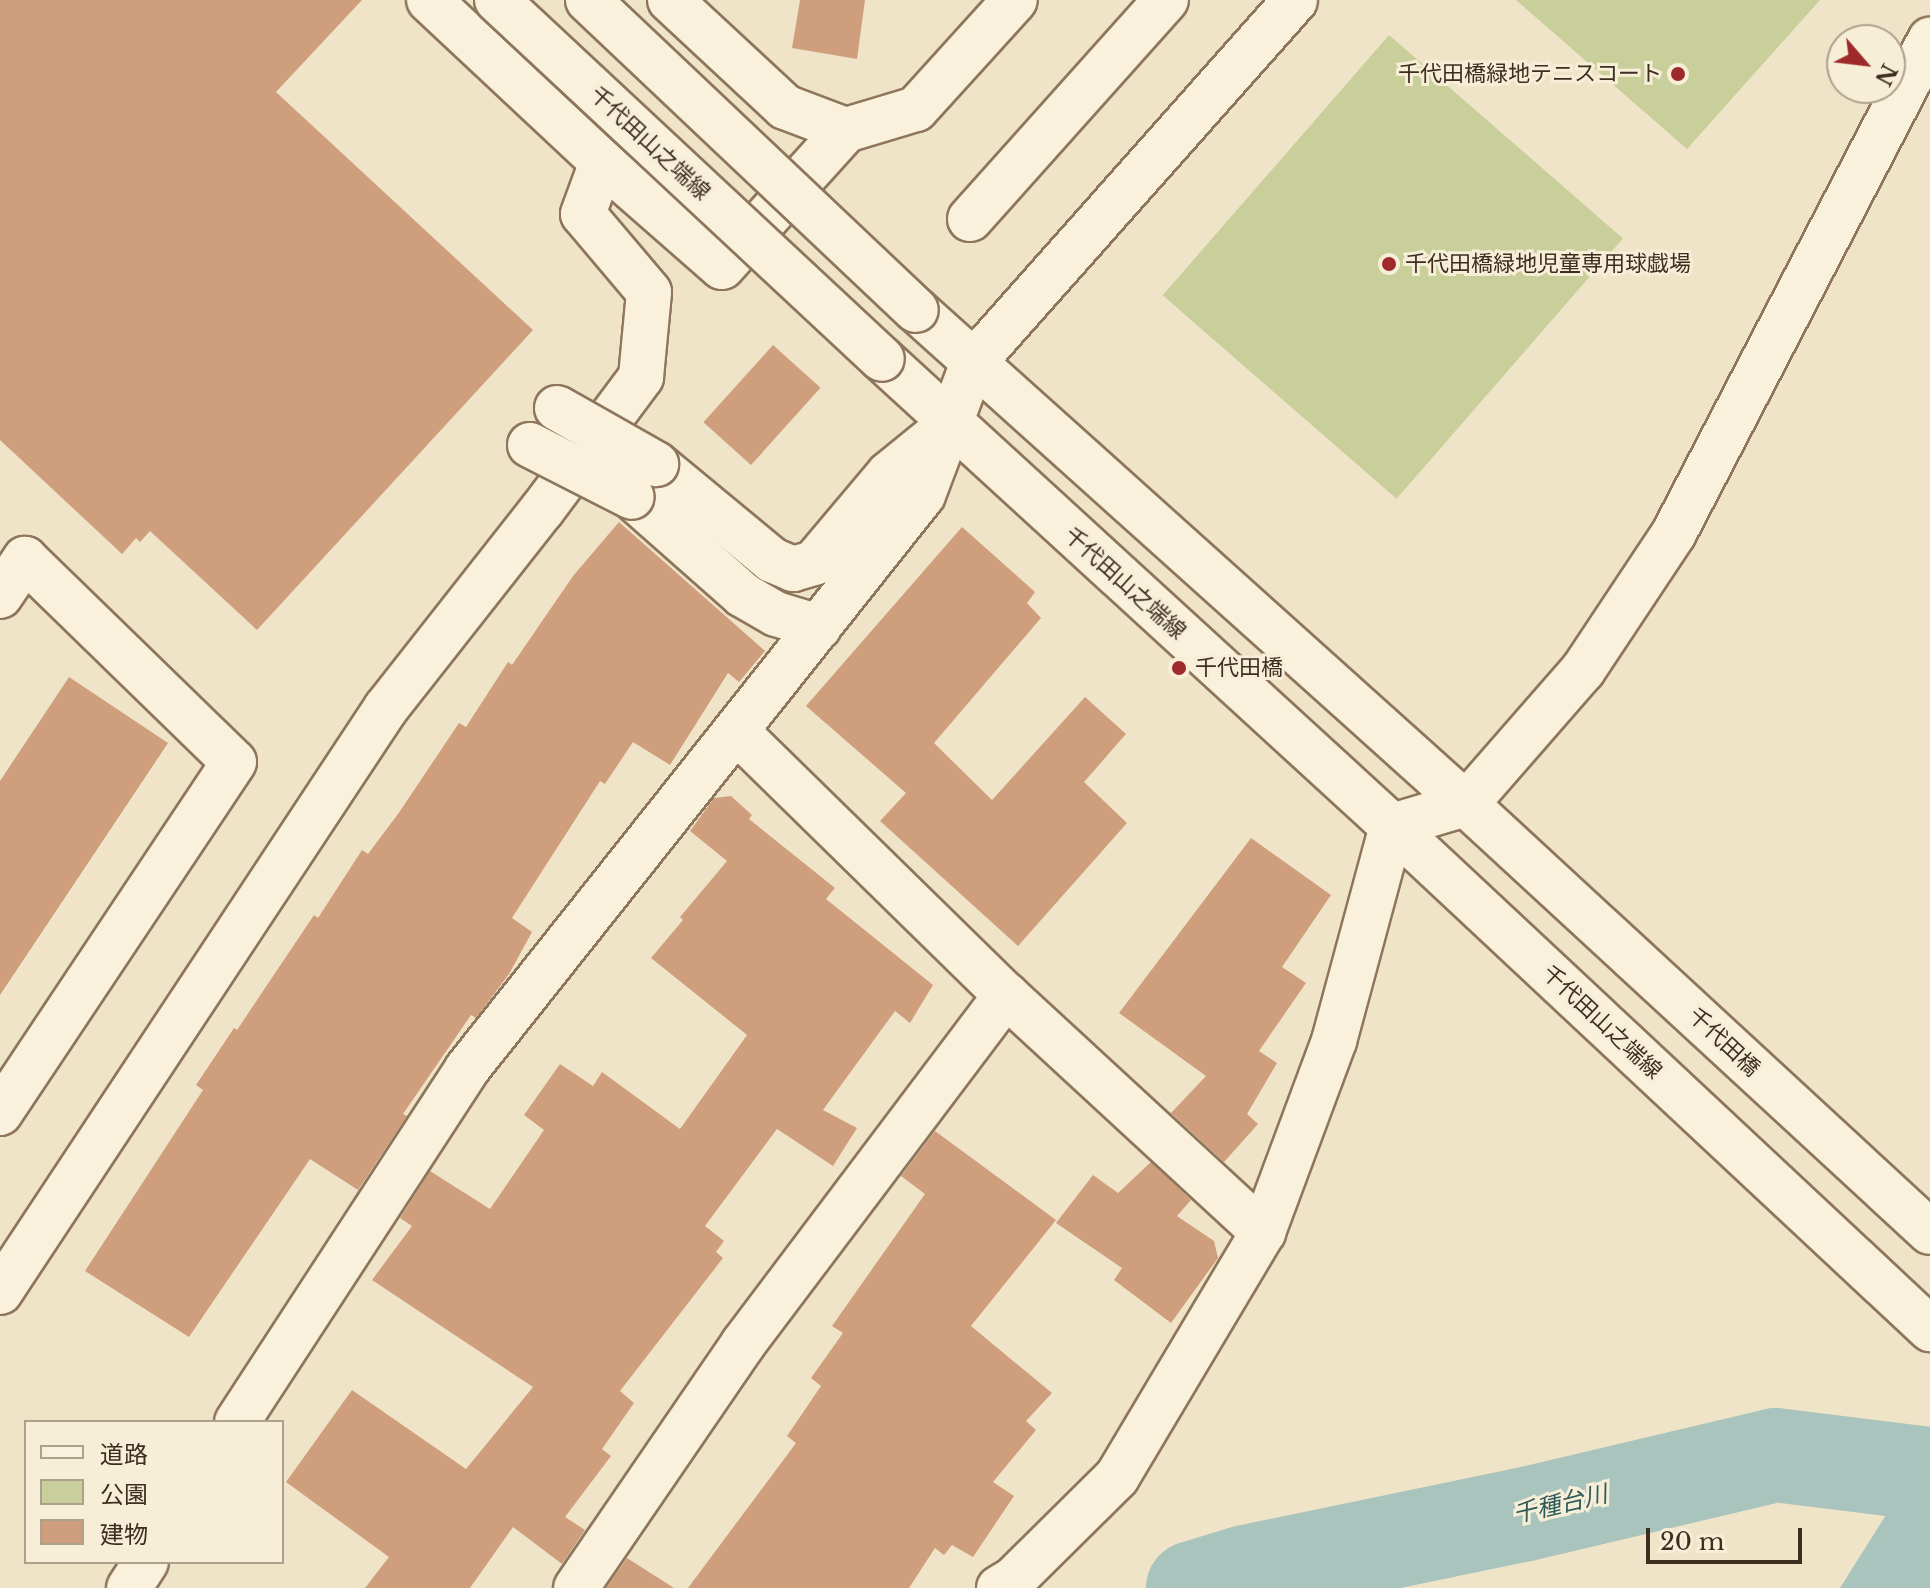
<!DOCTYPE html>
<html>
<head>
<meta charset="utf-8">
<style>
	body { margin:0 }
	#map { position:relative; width:1930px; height:1588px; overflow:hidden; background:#f0e4c8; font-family:"Libre Baskerville","Noto Sans JP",serif }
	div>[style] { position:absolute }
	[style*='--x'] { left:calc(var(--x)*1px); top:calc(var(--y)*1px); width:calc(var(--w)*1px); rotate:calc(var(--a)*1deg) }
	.green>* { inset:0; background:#c9cf9b; transform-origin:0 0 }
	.water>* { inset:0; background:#a9c4bc }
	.river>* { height:94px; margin:-47px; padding:0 47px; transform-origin:47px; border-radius:47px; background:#a9c4bc }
	.building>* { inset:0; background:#cf9f7d; transform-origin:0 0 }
	.roads { filter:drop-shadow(2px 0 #8d765c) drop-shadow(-2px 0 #8d765c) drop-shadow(0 2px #8d765c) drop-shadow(0 -2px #8d765c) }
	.minor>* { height:44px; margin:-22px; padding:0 22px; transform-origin:22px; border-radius:22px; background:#faf1dc }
	.bridges { filter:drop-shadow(2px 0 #8d765c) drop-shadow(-2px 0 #8d765c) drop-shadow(0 2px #8d765c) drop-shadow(0 -2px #8d765c) }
	.minor-bridge>* { height:44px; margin:-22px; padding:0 22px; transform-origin:22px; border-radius:22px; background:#faf1dc }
	.dots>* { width:22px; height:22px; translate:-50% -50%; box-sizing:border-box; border:4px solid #f7eed8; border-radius:50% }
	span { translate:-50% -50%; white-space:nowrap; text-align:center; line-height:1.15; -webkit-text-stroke:6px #f7eed8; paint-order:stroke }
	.poi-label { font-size:22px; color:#3d2e20 }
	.right { translate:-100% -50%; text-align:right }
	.left { translate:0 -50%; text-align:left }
	.street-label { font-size:22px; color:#3d2e20 }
	.water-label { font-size:24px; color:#2f5d5a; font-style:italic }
	.legend { position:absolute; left:24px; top:1420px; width:260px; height:144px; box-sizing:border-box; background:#f7eed8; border:2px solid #ada18e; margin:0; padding:10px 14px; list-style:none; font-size:24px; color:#3d2e20 }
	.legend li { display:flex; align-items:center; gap:16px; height:40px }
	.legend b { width:40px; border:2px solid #ada18e }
	.north { position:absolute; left:1826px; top:24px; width:80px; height:80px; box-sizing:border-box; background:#f7eed8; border:2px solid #ada18e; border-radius:50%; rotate:118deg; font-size:22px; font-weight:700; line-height:32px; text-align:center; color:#3d2e20 }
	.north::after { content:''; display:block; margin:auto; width:28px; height:36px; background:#9e2a2b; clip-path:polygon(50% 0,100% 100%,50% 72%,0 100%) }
	.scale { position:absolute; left:1646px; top:1528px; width:156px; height:36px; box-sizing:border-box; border:4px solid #3d2e20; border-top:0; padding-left:10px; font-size:24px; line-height:28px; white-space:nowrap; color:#3d2e20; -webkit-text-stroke:6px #f7eed8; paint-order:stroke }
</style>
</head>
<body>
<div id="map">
	<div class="green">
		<div style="clip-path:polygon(1516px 0,1820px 0,1687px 149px)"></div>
		<div style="left:1389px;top:35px;width:310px;height:345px;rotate:41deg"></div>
	</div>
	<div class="water">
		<div style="clip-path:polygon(1930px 1445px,1930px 1588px,1840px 1588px)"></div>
	</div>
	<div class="river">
		<div style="--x:1193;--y:1588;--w:55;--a:-16.8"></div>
		<div style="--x:1246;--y:1572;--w:282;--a:-11.7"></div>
		<div style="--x:1522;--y:1515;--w:260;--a:-13.3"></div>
		<div style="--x:1775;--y:1455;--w:156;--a:7"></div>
	</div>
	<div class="building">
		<div style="clip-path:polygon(0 0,362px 0,276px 92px,533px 330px,257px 630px,150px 531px,140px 542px,136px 538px,122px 554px,0 440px)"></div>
		<div style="clip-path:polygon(800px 0,865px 0,857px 59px,792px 48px)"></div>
		<div style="left:773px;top:345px;width:64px;height:104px;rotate:42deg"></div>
		<div style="clip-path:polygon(619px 522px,765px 651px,739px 682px,728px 673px,670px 765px,633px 742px,605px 784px,600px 781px,512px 918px,532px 932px,509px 974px,476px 1018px,471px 1015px,403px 1114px,407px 1116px,358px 1190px,310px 1159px,189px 1337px,85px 1271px,203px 1090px,196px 1085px,234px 1028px,237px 1030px,314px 915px,318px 918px,362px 850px,368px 854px,398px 814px,459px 723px,466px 727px,508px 662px,512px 665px,573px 576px)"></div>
		<div style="clip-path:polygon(962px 527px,1035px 592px,1027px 603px,1041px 618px,934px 743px,992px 800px,1085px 697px,1126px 734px,1084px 782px,1127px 823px,1018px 946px,880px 821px,906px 793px,806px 706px)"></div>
		<div style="clip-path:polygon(69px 677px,168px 743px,0 995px,0 781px)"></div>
		<div style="clip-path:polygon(731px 796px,752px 815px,749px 819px,835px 888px,826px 899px,933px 985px,910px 1023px,895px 1011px,823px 1110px,857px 1128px,833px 1166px,777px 1129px,705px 1226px,724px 1241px,716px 1252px,723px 1258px,620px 1391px,634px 1403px,602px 1449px,611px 1456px,565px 1517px,585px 1530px,562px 1564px,513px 1527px,470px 1588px,365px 1588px,389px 1557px,286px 1482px,352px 1390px,466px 1469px,533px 1387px,372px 1280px,412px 1226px,400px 1218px,430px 1171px,490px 1209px,544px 1130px,524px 1115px,560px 1064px,593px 1086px,602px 1072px,680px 1129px,747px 1035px,651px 958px,683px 920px,680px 917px,727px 861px,690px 831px,714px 798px)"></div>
		<div style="clip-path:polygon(1251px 838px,1331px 895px,1282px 967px,1306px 983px,1259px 1051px,1277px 1063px,1247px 1114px,1258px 1124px,1224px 1162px,1171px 1113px,1206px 1076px,1119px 1013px)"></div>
		<div style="clip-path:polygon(935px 1131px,1056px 1220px,971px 1326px,1052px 1393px,1026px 1421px,1036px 1430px,993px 1482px,1014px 1496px,973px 1557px,952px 1545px,944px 1555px,935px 1548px,909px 1588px,688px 1588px,796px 1443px,787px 1436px,821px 1386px,811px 1378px,843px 1333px,832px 1326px,925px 1194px,901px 1176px)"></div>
		<div style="clip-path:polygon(1151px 1162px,1191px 1200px,1177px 1216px,1214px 1241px,1218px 1258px,1171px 1323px,1114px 1280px,1122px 1268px,1056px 1223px,1093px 1175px,1118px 1193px)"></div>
		<div style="clip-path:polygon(627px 1558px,674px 1588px,606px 1588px)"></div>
	</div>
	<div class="roads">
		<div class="minor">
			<div style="--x:429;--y:0;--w:237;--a:43.1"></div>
			<div style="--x:602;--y:162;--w:159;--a:41.2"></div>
			<div style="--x:722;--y:267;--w:185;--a:-47.9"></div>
			<div style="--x:670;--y:0;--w:157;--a:42.9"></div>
			<div style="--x:785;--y:107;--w:65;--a:20.7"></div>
			<div style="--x:846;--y:130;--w:73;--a:-16.7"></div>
			<div style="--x:916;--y:109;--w:147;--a:-47.8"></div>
			<div style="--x:970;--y:219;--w:294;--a:-48.2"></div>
			<div style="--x:916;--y:310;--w:739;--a:41.93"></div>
			<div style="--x:1466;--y:804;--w:631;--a:42.69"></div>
			<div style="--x:882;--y:359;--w:692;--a:42.48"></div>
			<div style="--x:1392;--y:826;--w:737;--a:43.07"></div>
			<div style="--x:656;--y:464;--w:151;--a:39.6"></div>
			<div style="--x:772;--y:560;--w:23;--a:23"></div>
			<div style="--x:793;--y:569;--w:22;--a:-16"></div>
			<div style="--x:814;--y:563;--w:116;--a:-49.9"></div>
			<div style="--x:889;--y:474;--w:77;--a:-39.2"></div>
			<div style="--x:632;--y:497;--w:148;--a:41.4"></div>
			<div style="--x:743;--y:595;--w:38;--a:30"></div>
			<div style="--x:776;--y:614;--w:45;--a:16.8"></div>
			<div style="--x:0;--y:596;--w:45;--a:-56"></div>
			<div style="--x:25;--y:559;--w:291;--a:44.2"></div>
			<div style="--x:234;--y:762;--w:422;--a:123.7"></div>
			<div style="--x:736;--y:731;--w:378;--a:44.4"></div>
			<div style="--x:1006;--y:995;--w:350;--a:42.7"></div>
			<div style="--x:0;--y:1292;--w:700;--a:-56.54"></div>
			<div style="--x:386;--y:708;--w:252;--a:-51.8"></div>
			<div style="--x:542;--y:510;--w:166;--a:-53.3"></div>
			<div style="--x:641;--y:377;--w:85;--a:-84.6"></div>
			<div style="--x:649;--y:292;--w:102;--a:-130.2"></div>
			<div style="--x:583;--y:214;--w:55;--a:-69.9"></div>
			<div style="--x:237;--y:1422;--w:421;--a:-56.9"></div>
			<div style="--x:467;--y:1069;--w:733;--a:-51.54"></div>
			<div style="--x:923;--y:495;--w:141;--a:-69.3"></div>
			<div style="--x:973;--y:363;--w:485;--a:-48.4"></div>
			<div style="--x:129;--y:1588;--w:31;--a:-57"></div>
			<div style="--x:576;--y:1588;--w:296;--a:-55.6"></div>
			<div style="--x:743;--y:1344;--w:437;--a:-53"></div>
			<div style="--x:999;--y:1588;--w:17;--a:-31"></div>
			<div style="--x:1014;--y:1579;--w:145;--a:-44.7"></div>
			<div style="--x:1117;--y:1477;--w:285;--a:-59.2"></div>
			<div style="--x:1263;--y:1232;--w:204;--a:-69.6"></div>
			<div style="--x:1334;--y:1041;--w:223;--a:-74.9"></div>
			<div style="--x:1392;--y:826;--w:77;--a:-16.6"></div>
			<div style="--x:1466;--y:804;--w:178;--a:-48.9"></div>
			<div style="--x:1583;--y:670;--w:164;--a:-56.4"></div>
			<div style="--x:1674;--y:533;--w:556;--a:-62.56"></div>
		</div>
	</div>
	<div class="bridges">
		<div class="minor-bridge">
			<div style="--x:497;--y:0;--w:526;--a:43"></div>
			<div style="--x:588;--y:0;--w:451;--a:43.4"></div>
			<div style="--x:557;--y:408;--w:114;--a:29.5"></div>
			<div style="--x:530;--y:445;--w:114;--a:27"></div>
		</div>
	</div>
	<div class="dots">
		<div style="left:1678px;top:74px;background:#9e2a2b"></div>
		<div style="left:1389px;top:264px;background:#9e2a2b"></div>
		<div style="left:1179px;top:668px;background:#9e2a2b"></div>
	</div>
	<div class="poi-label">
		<span class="right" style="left:1662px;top:74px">千代田橋緑地テニスコート</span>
		<span class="left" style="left:1405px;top:264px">千代田橋緑地児童専用球戯場</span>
		<span class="left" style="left:1195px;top:668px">千代田橋</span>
	</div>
	<div class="street-label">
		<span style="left:650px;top:143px;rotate:43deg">千代田山之端線</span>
		<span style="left:1125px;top:583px;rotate:42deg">千代田山之端線</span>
		<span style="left:1602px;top:1022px;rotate:43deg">千代田山之端線</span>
		<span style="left:1724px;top:1042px;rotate:43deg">千代田橋</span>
	</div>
	<div class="water-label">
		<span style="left:1560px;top:1504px;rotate:-13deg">千種台川</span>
	</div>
	<ul class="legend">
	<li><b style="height:10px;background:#faf1dc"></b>道路</li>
	<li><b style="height:22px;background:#c9cf9b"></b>公園</li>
	<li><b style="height:22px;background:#cf9f7d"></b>建物</li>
	</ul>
	<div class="north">N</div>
	<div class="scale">20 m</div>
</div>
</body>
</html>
